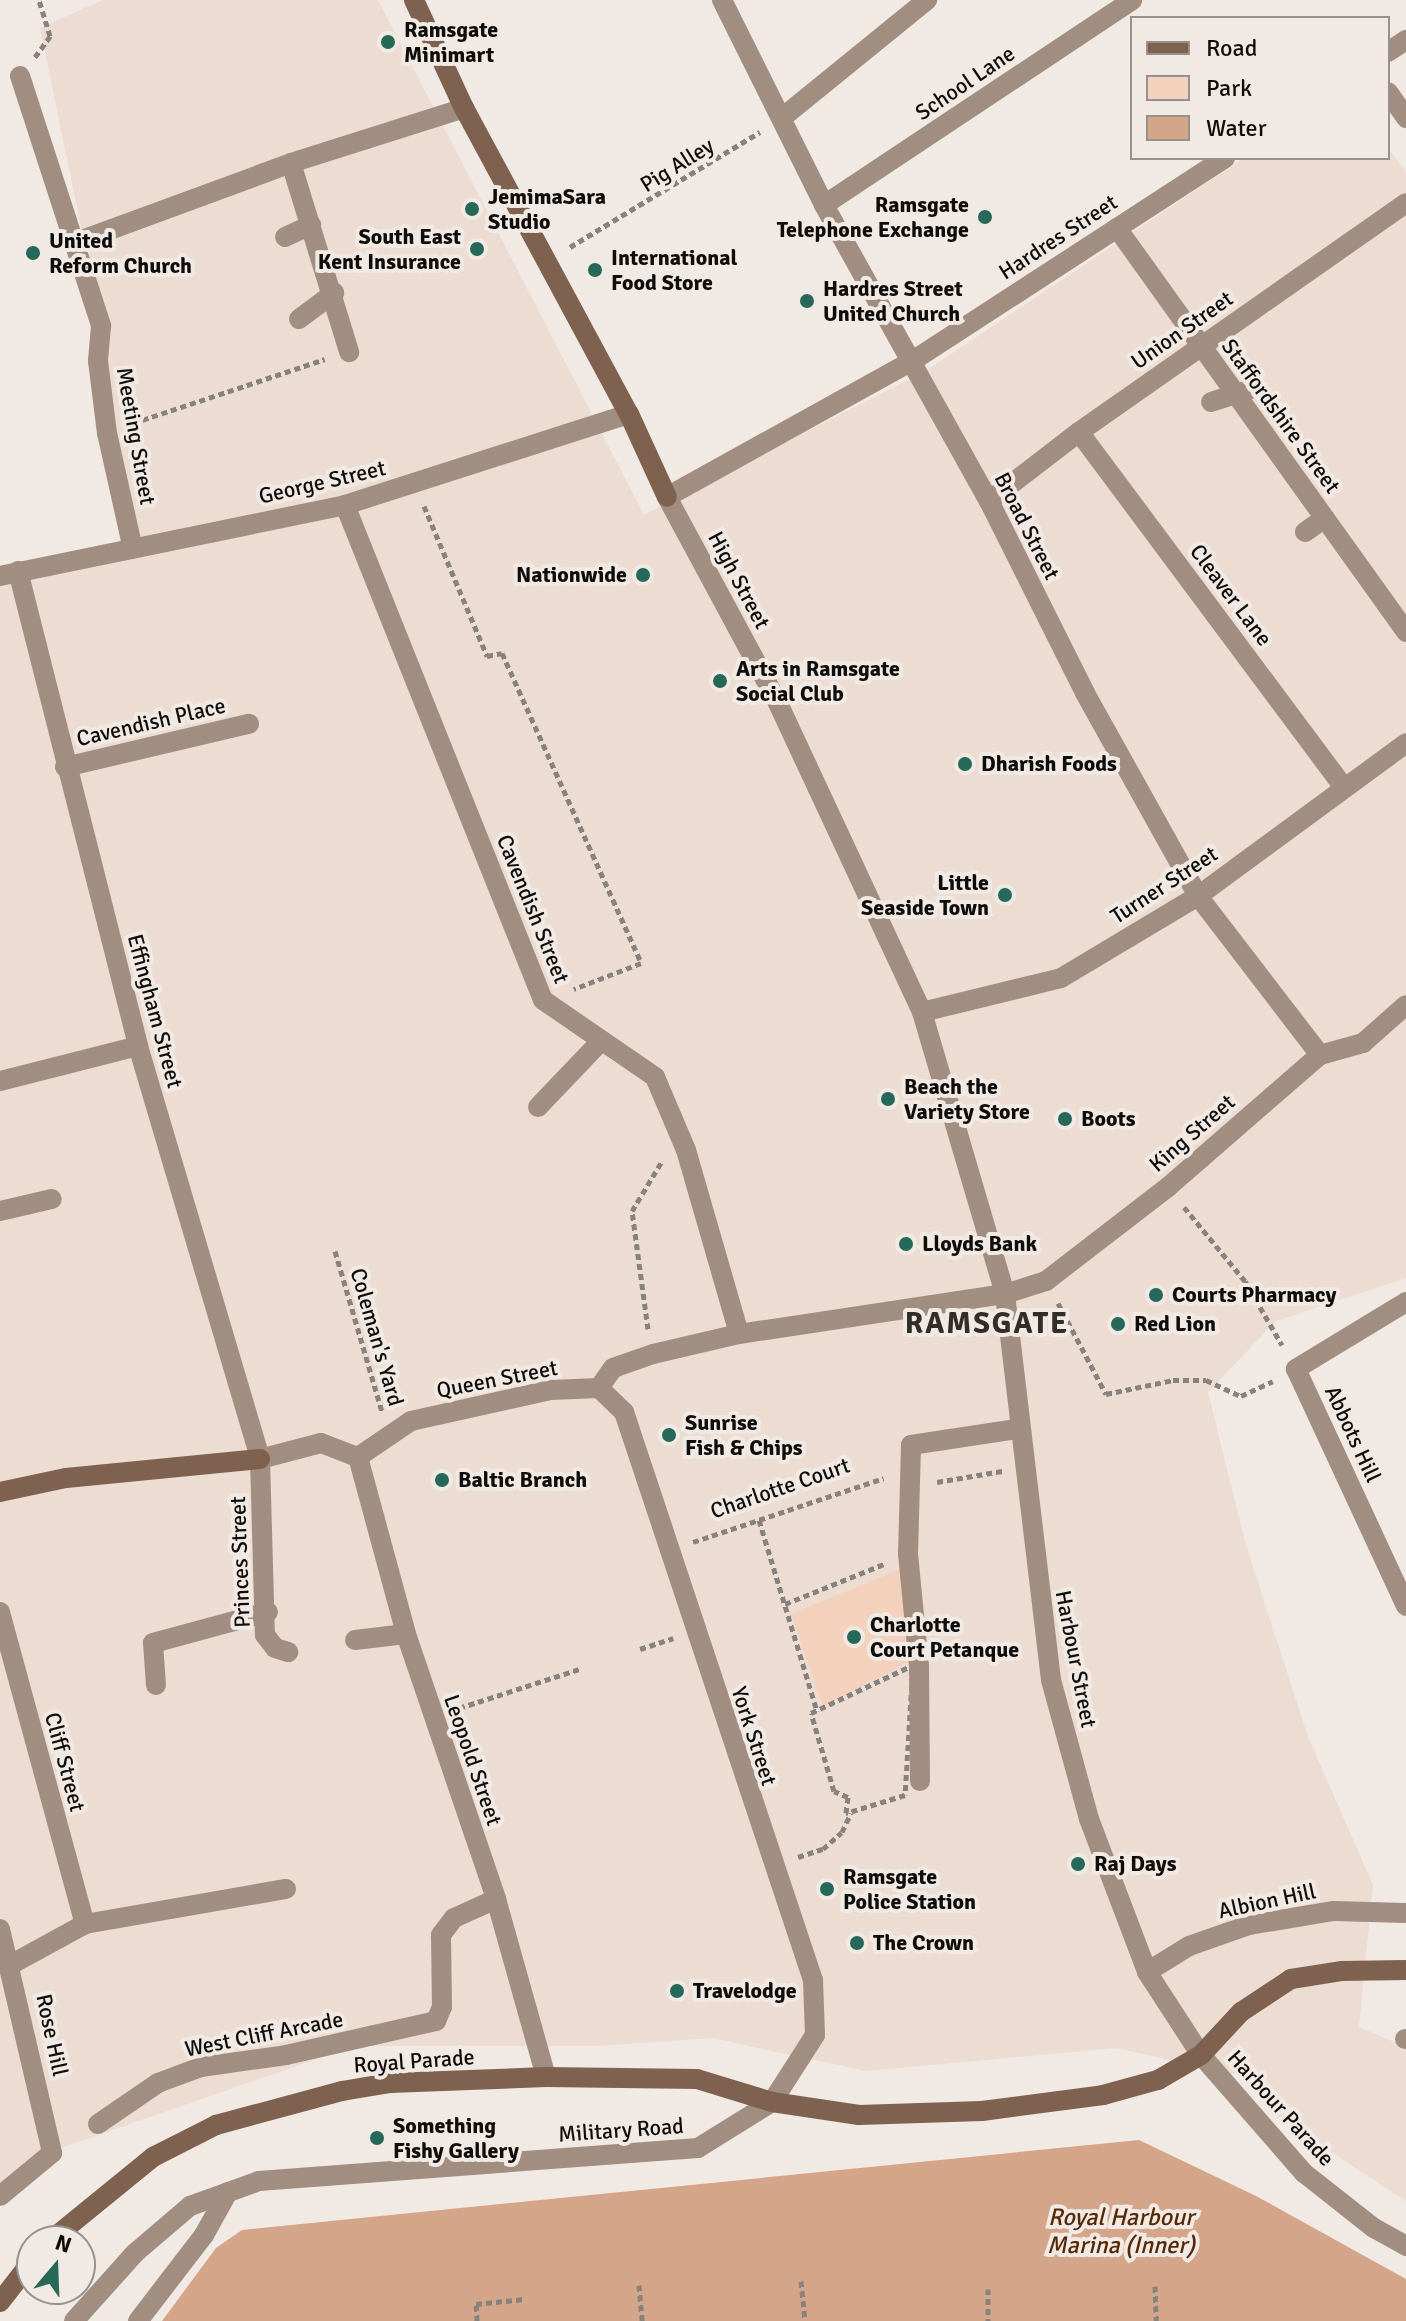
<!DOCTYPE html>
<html>
<head>
<meta charset="utf-8">
<style>
	body { margin:0 }
	#map { position:relative; width:1406px; height:2321px; overflow:hidden; background:#f1e9e3; font-family:Signika,sans-serif }
	div>[style] { position:absolute }
	[style*='--x'] { left:calc(var(--x)*1px); top:calc(var(--y)*1px); width:calc(var(--w)*1px); rotate:calc(var(--a)*1deg) }
	.built>* { inset:0; background:#ecdcd2 }
	.green>* { inset:0; background:#f3d1bd }
	.water>* { inset:0; background:#d4a588 }
	.path>* { height:5px; margin-top:-2.5px; transform-origin:0; background:repeating-linear-gradient(90deg,#87827e 0 6px,transparent 0 10px) }
	.lane>* { height:20px; margin:-10px; padding:0 10px; transform-origin:10px; border-radius:10px; background:#a28e81 }
	.street>* { height:20px; margin:-10px; padding:0 10px; transform-origin:10px; border-radius:10px; background:#a28e81 }
	.secondary>* { height:20px; margin:-10px; padding:0 10px; transform-origin:10px; border-radius:10px; background:#7e614f }
	.dots>* { width:22px; height:22px; translate:-50% -50%; box-sizing:border-box; border:4px solid #f1e9e3; border-radius:50% }
	span { translate:-50% -50%; white-space:nowrap; text-align:center; line-height:1.15; -webkit-text-stroke:8px #f1e9e3; paint-order:stroke }
	.poi-label { font-size:22px; color:#0f0d0b; font-weight:700 }
	.left { translate:0 -50%; text-align:left }
	.right { translate:-100% -50%; text-align:right }
	.street-label { font-size:22px; color:#0f0d0b }
	.water-label { font-size:24px; color:#552906; font-style:italic }
	.district-label { font-size:30px; color:#332d29; font-weight:700; letter-spacing:2px }
	.legend { position:absolute; left:1130px; top:16px; width:260px; height:144px; box-sizing:border-box; background:#f1e9e3; border:2px solid #97918d; margin:0; padding:10px 14px; list-style:none; font-size:24px; color:#0f0d0b }
	.legend li { display:flex; align-items:center; gap:16px; height:40px }
	.legend b { width:40px; border:2px solid #97918d }
	.north { position:absolute; left:16px; top:2225px; width:80px; height:80px; box-sizing:border-box; background:#f1e9e3; border:2px solid #97918d; border-radius:50%; rotate:19deg; font-size:22px; font-weight:700; line-height:32px; text-align:center; color:#0f0d0b }
	.north::after { content:''; display:block; margin:auto; width:28px; height:36px; background:#266959; clip-path:polygon(50% 0,100% 100%,50% 72%,0 100%) }
</style>
</head>
<body>
<div id="map">
	<div class="built">
		<div style="clip-path:polygon(103px 0,378px 0,644px 515px,927px 370px,1244px 158px,1388px 158px,1388px 148px,1406px 172px,1406px 1278px,1276px 1321px,1208px 1392px,1245px 1542px,1308px 1737px,1373px 1885px,1359px 2027px,1406px 2047px,1406px 2201px,1273px 2114px,1247px 2077px,1116px 2048px,866px 2071px,712px 2038px,598px 2046px,354px 2046px,55px 2150px,0 2187px,0 583px,128px 550px,90px 270px,40px 28px)"></div>
	</div>
	<div class="green">
		<div style="clip-path:polygon(901px 1569px,913px 1659px,823px 1707px,791px 1614px)"></div>
	</div>
	<div class="water">
		<div style="clip-path:polygon(1139px 2140px,1256px 2196px,1406px 2279px,1406px 2321px,162px 2321px,216px 2248px,242px 2230px)"></div>
	</div>
	<div class="path">
		<div style="--x:35;--y:57;--w:26;--a:-54"></div>
		<div style="--x:50;--y:36;--w:38;--a:-107"></div>
		<div style="--x:570;--y:247;--w:222;--a:-31.2"></div>
		<div style="--x:133;--y:423;--w:202;--a:-18.4"></div>
		<div style="--x:424;--y:506;--w:163;--a:67.2"></div>
		<div style="--x:487;--y:656;--w:15;--a:-11"></div>
		<div style="--x:502;--y:653;--w:340;--a:65.8"></div>
		<div style="--x:641;--y:963;--w:72;--a:158.8"></div>
		<div style="--x:1184;--y:1207;--w:96;--a:50.5"></div>
		<div style="--x:1245;--y:1281;--w:74;--a:60"></div>
		<div style="--x:335;--y:1251;--w:168;--a:73.7"></div>
		<div style="--x:1058;--y:1303;--w:103;--a:62.2"></div>
		<div style="--x:1106;--y:1394;--w:68;--a:-11.8"></div>
		<div style="--x:1173;--y:1380;--w:33;--a:0"></div>
		<div style="--x:1206;--y:1380;--w:38;--a:25"></div>
		<div style="--x:1241;--y:1396;--w:35;--a:-25"></div>
		<div style="--x:648;--y:1329;--w:119;--a:-97.7"></div>
		<div style="--x:632;--y:1211;--w:58;--a:-59"></div>
		<div style="--x:937;--y:1482;--w:66;--a:-9.6"></div>
		<div style="--x:759;--y:1520;--w:200;--a:73.1"></div>
		<div style="--x:693;--y:1542;--w:201;--a:-18.5"></div>
		<div style="--x:785;--y:1604;--w:107;--a:-22"></div>
		<div style="--x:640;--y:1649;--w:35;--a:-18"></div>
		<div style="--x:913;--y:1665;--w:130;--a:93.5"></div>
		<div style="--x:905;--y:1795;--w:62;--a:163"></div>
		<div style="--x:846;--y:1813;--w:16;--a:-83"></div>
		<div style="--x:848;--y:1797;--w:15;--a:-157"></div>
		<div style="--x:834;--y:1791;--w:81;--a:-106.4"></div>
		<div style="--x:811;--y:1713;--w:113;--a:-25.2"></div>
		<div style="--x:459;--y:1708;--w:127;--a:-17.9"></div>
		<div style="--x:798;--y:1857;--w:26;--a:-18"></div>
		<div style="--x:823;--y:1849;--w:25;--a:-42"></div>
		<div style="--x:842;--y:1832;--w:21;--a:-65"></div>
		<div style="--x:801;--y:2281;--w:40;--a:84.3"></div>
		<div style="--x:639;--y:2285;--w:36;--a:85"></div>
		<div style="--x:1155;--y:2286;--w:35;--a:88"></div>
		<div style="--x:988;--y:2289;--w:32;--a:90"></div>
		<div style="--x:477;--y:2321;--w:17;--a:-93"></div>
		<div style="--x:476;--y:2304;--w:48;--a:-5.9"></div>
	</div>
	<div class="lane">
		<div style="--x:285;--y:237;--w:29;--a:-25"></div>
		<div style="--x:299;--y:319;--w:44;--a:-36.6"></div>
		<div style="--x:1211;--y:402;--w:39;--a:-18"></div>
		<div style="--x:1305;--y:532;--w:24;--a:-35"></div>
		<div style="--x:0;--y:1081;--w:142;--a:-14.2"></div>
		<div style="--x:538;--y:1107;--w:91;--a:-46.3"></div>
		<div style="--x:0;--y:1211;--w:53;--a:-13"></div>
		<div style="--x:260;--y:1459;--w:176;--a:88.4"></div>
		<div style="--x:265;--y:1635;--w:16;--a:52"></div>
		<div style="--x:275;--y:1648;--w:14;--a:17"></div>
		<div style="--x:355;--y:1640;--w:51;--a:-6.7"></div>
		<div style="--x:156;--y:1685;--w:42;--a:-94.1"></div>
		<div style="--x:153;--y:1643;--w:119;--a:-15.1"></div>
		<div style="--x:920;--y:1781;--w:115;--a:-90.5"></div>
		<div style="--x:919;--y:1666;--w:113;--a:-95.6"></div>
		<div style="--x:908;--y:1554;--w:109;--a:-88.4"></div>
		<div style="--x:911;--y:1445;--w:107;--a:-8.6"></div>
		<div style="--x:1405;--y:2039;--w:1;--a:0"></div>
		<div style="--x:98;--y:2124;--w:73;--a:-34.3"></div>
		<div style="--x:158;--y:2083;--w:46;--a:-20.4"></div>
		<div style="--x:201;--y:2067;--w:86;--a:-8"></div>
		<div style="--x:286;--y:2055;--w:154;--a:-12.8"></div>
		<div style="--x:436;--y:2021;--w:15;--a:-67"></div>
		<div style="--x:442;--y:2007;--w:72;--a:-90.8"></div>
		<div style="--x:441;--y:1935;--w:21;--a:-53"></div>
		<div style="--x:454;--y:1918;--w:46;--a:-24.3"></div>
		<div style="--x:74;--y:2321;--w:91;--a:-48.1"></div>
		<div style="--x:135;--y:2253;--w:72;--a:-40.5"></div>
		<div style="--x:190;--y:2206;--w:73;--a:-19.9"></div>
		<div style="--x:259;--y:2181;--w:440;--a:-4.3"></div>
		<div style="--x:698;--y:2148;--w:87;--a:-31.9"></div>
		<div style="--x:138;--y:2321;--w:108;--a:-52.5"></div>
		<div style="--x:204;--y:2235;--w:49;--a:-60.8"></div>
	</div>
	<div class="street">
		<div style="--x:722;--y:0;--w:229;--a:63.5"></div>
		<div style="--x:824;--y:205;--w:339;--a:60.9"></div>
		<div style="--x:989;--y:501;--w:215;--a:63.4"></div>
		<div style="--x:1085;--y:693;--w:232;--a:60.9"></div>
		<div style="--x:1198;--y:896;--w:200;--a:52.5"></div>
		<div style="--x:1388;--y:52;--w:22;--a:-34"></div>
		<div style="--x:20;--y:76;--w:263;--a:72"></div>
		<div style="--x:101;--y:326;--w:35;--a:95"></div>
		<div style="--x:98;--y:361;--w:73;--a:82.9"></div>
		<div style="--x:107;--y:433;--w:115;--a:77.4"></div>
		<div style="--x:1388;--y:92;--w:32;--a:55"></div>
		<div style="--x:783;--y:117;--w:186;--a:-39.1"></div>
		<div style="--x:1225;--y:158;--w:373;--a:147"></div>
		<div style="--x:912;--y:361;--w:280;--a:151"></div>
		<div style="--x:667;--y:497;--w:232;--a:61.7"></div>
		<div style="--x:777;--y:701;--w:343;--a:65"></div>
		<div style="--x:922;--y:1012;--w:294;--a:73.6"></div>
		<div style="--x:1005;--y:1294;--w:389;--a:83.2"></div>
		<div style="--x:1051;--y:1680;--w:144;--a:74.7"></div>
		<div style="--x:1089;--y:1819;--w:164;--a:69.2"></div>
		<div style="--x:1147;--y:1972;--w:99;--a:57"></div>
		<div style="--x:1201;--y:2055;--w:157;--a:48.9"></div>
		<div style="--x:1304;--y:2173;--w:89;--a:38.2"></div>
		<div style="--x:1374;--y:2228;--w:37;--a:29"></div>
		<div style="--x:291;--y:163;--w:198;--a:72.9"></div>
		<div style="--x:824;--y:205;--w:370;--a:-33.6"></div>
		<div style="--x:1117;--y:228;--w:497;--a:54.4"></div>
		<div style="--x:74;--y:243;--w:231;--a:-20.2"></div>
		<div style="--x:291;--y:163;--w:182;--a:-17.6"></div>
		<div style="--x:1079;--y:432;--w:443;--a:53.3"></div>
		<div style="--x:989;--y:501;--w:113;--a:-37.5"></div>
		<div style="--x:1079;--y:432;--w:399;--a:-35"></div>
		<div style="--x:345;--y:505;--w:533;--a:68.2"></div>
		<div style="--x:543;--y:1000;--w:136;--a:34.5"></div>
		<div style="--x:655;--y:1077;--w:79;--a:67"></div>
		<div style="--x:686;--y:1150;--w:191;--a:73.9"></div>
		<div style="--x:18;--y:571;--w:490;--a:75.8"></div>
		<div style="--x:138;--y:1046;--w:431;--a:73.5"></div>
		<div style="--x:260;--y:1459;--w:63;--a:-14.7"></div>
		<div style="--x:321;--y:1443;--w:40;--a:21"></div>
		<div style="--x:0;--y:576;--w:352;--a:-11.6"></div>
		<div style="--x:345;--y:505;--w:298;--a:-17.8"></div>
		<div style="--x:65;--y:767;--w:189;--a:-13.2"></div>
		<div style="--x:922;--y:1012;--w:143;--a:-13.7"></div>
		<div style="--x:1061;--y:978;--w:160;--a:-30.9"></div>
		<div style="--x:1198;--y:896;--w:258;--a:-36.3"></div>
		<div style="--x:1406;--y:1302;--w:129;--a:148.7"></div>
		<div style="--x:1296;--y:1369;--w:261;--a:65.1"></div>
		<div style="--x:599;--y:1388;--w:24;--a:-55"></div>
		<div style="--x:613;--y:1368;--w:42;--a:-19.3"></div>
		<div style="--x:653;--y:1354;--w:88;--a:-13.1"></div>
		<div style="--x:739;--y:1334;--w:269;--a:-8.6"></div>
		<div style="--x:1005;--y:1294;--w:43;--a:-17.6"></div>
		<div style="--x:1046;--y:1281;--w:154;--a:-37.6"></div>
		<div style="--x:1168;--y:1187;--w:201;--a:-41"></div>
		<div style="--x:1320;--y:1055;--w:45;--a:-15.6"></div>
		<div style="--x:1363;--y:1043;--w:57;--a:-41.5"></div>
		<div style="--x:599;--y:1388;--w:35;--a:44"></div>
		<div style="--x:624;--y:1412;--w:599;--a:71.6"></div>
		<div style="--x:813;--y:1980;--w:55;--a:87.9"></div>
		<div style="--x:815;--y:2035;--w:80;--a:122.7"></div>
		<div style="--x:358;--y:1457;--w:183;--a:74.8"></div>
		<div style="--x:406;--y:1634;--w:280;--a:71.2"></div>
		<div style="--x:496;--y:1899;--w:185;--a:74.3"></div>
		<div style="--x:358;--y:1457;--w:64;--a:-34.2"></div>
		<div style="--x:411;--y:1421;--w:143;--a:-12.5"></div>
		<div style="--x:551;--y:1390;--w:48;--a:-2.4"></div>
		<div style="--x:0;--y:1612;--w:323;--a:74.8"></div>
		<div style="--x:0;--y:1929;--w:230;--a:76.9"></div>
		<div style="--x:52;--y:2153;--w:67;--a:140.4"></div>
		<div style="--x:12;--y:1964;--w:83;--a:-28.7"></div>
		<div style="--x:85;--y:1924;--w:204;--a:-9.9"></div>
		<div style="--x:1147;--y:1972;--w:49;--a:-31.8"></div>
		<div style="--x:1189;--y:1946;--w:64;--a:-19.3"></div>
		<div style="--x:1249;--y:1925;--w:86;--a:-9.4"></div>
		<div style="--x:1334;--y:1911;--w:72;--a:1.6"></div>
	</div>
	<div class="secondary">
		<div style="--x:414;--y:0;--w:119;--a:65.2"></div>
		<div style="--x:464;--y:108;--w:348;--a:61.7"></div>
		<div style="--x:629;--y:414;--w:91;--a:65.4"></div>
		<div style="--x:0;--y:1492;--w:67;--a:-12"></div>
		<div style="--x:66;--y:1478;--w:195;--a:-5.6"></div>
		<div style="--x:50;--y:2241;--w:133;--a:-39.2"></div>
		<div style="--x:153;--y:2157;--w:71;--a:-26.9"></div>
		<div style="--x:216;--y:2125;--w:131;--a:-15.1"></div>
		<div style="--x:342;--y:2091;--w:49;--a:-9.5"></div>
		<div style="--x:390;--y:2083;--w:156;--a:-2.2"></div>
		<div style="--x:546;--y:2077;--w:151;--a:0.8"></div>
		<div style="--x:697;--y:2079;--w:78;--a:17"></div>
		<div style="--x:772;--y:2102;--w:88;--a:8.5"></div>
		<div style="--x:859;--y:2115;--w:123;--a:-1.9"></div>
		<div style="--x:982;--y:2111;--w:122;--a:-7.5"></div>
		<div style="--x:1103;--y:2095;--w:57;--a:-15.3"></div>
		<div style="--x:1158;--y:2080;--w:50;--a:-30.2"></div>
		<div style="--x:1201;--y:2055;--w:59;--a:-47.1"></div>
		<div style="--x:1241;--y:2012;--w:60;--a:-33.4"></div>
		<div style="--x:1291;--y:1979;--w:52;--a:-8.9"></div>
		<div style="--x:1342;--y:1971;--w:64;--a:-0.9"></div>
		<div style="--x:0;--y:2302;--w:52;--a:-52"></div>
	</div>
	<div class="dots">
		<div style="left:388px;top:42px;background:#266959"></div>
		<div style="left:472px;top:209px;background:#266959"></div>
		<div style="left:985px;top:217px;background:#266959"></div>
		<div style="left:477px;top:249px;background:#266959"></div>
		<div style="left:33px;top:253px;background:#266959"></div>
		<div style="left:595px;top:270px;background:#266959"></div>
		<div style="left:807px;top:301px;background:#266959"></div>
		<div style="left:643px;top:575px;background:#266959"></div>
		<div style="left:720px;top:681px;background:#266959"></div>
		<div style="left:965px;top:764px;background:#266959"></div>
		<div style="left:1005px;top:895px;background:#266959"></div>
		<div style="left:888px;top:1099px;background:#266959"></div>
		<div style="left:1065px;top:1119px;background:#266959"></div>
		<div style="left:906px;top:1244px;background:#266959"></div>
		<div style="left:1156px;top:1295px;background:#266959"></div>
		<div style="left:1118px;top:1324px;background:#266959"></div>
		<div style="left:669px;top:1435px;background:#266959"></div>
		<div style="left:442px;top:1480px;background:#266959"></div>
		<div style="left:854px;top:1637px;background:#266959"></div>
		<div style="left:1078px;top:1864px;background:#266959"></div>
		<div style="left:827px;top:1889px;background:#266959"></div>
		<div style="left:857px;top:1943px;background:#266959"></div>
		<div style="left:677px;top:1991px;background:#266959"></div>
		<div style="left:377px;top:2138px;background:#266959"></div>
	</div>
	<div class="poi-label">
		<span class="left" style="left:404px;top:42px">Ramsgate<br>Minimart</span>
		<span class="left" style="left:488px;top:209px">JemimaSara<br>Studio</span>
		<span class="right" style="left:969px;top:217px">Ramsgate<br>Telephone Exchange</span>
		<span class="right" style="left:461px;top:249px">South East<br>Kent Insurance</span>
		<span class="left" style="left:49px;top:253px">United<br>Reform Church</span>
		<span class="left" style="left:611px;top:270px">International<br>Food Store</span>
		<span class="left" style="left:823px;top:301px">Hardres Street<br>United Church</span>
		<span class="right" style="left:627px;top:575px">Nationwide</span>
		<span class="left" style="left:736px;top:681px">Arts in Ramsgate<br>Social Club</span>
		<span class="left" style="left:981px;top:764px">Dharish Foods</span>
		<span class="right" style="left:989px;top:895px">Little<br>Seaside Town</span>
		<span class="left" style="left:904px;top:1099px">Beach the<br>Variety Store</span>
		<span class="left" style="left:1081px;top:1119px">Boots</span>
		<span class="left" style="left:922px;top:1244px">Lloyds Bank</span>
		<span class="left" style="left:1172px;top:1295px">Courts Pharmacy</span>
		<span class="left" style="left:1134px;top:1324px">Red Lion</span>
		<span class="left" style="left:685px;top:1435px">Sunrise<br>Fish &amp; Chips</span>
		<span class="left" style="left:458px;top:1480px">Baltic Branch</span>
		<span class="left" style="left:870px;top:1637px">Charlotte<br>Court Petanque</span>
		<span class="left" style="left:1094px;top:1864px">Raj Days</span>
		<span class="left" style="left:843px;top:1889px">Ramsgate<br>Police Station</span>
		<span class="left" style="left:873px;top:1943px">The Crown</span>
		<span class="left" style="left:693px;top:1991px">Travelodge</span>
		<span class="left" style="left:393px;top:2138px">Something<br>Fishy Gallery</span>
	</div>
	<div class="street-label">
		<span style="left:965px;top:83px;rotate:-34deg">School Lane</span>
		<span style="left:677px;top:165px;rotate:-32deg">Pig Alley</span>
		<span style="left:1058px;top:237px;rotate:-33deg">Hardres Street</span>
		<span style="left:1182px;top:330px;rotate:-35deg">Union Street</span>
		<span style="left:1281px;top:416px;rotate:54deg">Staffordshire Street</span>
		<span style="left:136px;top:436px;rotate:80deg">Meeting Street</span>
		<span style="left:322px;top:482px;rotate:-13deg">George Street</span>
		<span style="left:1027px;top:526px;rotate:63deg">Broad Street</span>
		<span style="left:739px;top:580px;rotate:62deg">High Street</span>
		<span style="left:1231px;top:595px;rotate:53deg">Cleaver Lane</span>
		<span style="left:151px;top:722px;rotate:-13deg">Cavendish Place</span>
		<span style="left:1164px;top:885px;rotate:-33deg">Turner Street</span>
		<span style="left:533px;top:909px;rotate:68deg">Cavendish Street</span>
		<span style="left:155px;top:1011px;rotate:75deg">Effingham Street</span>
		<span style="left:1192px;top:1133px;rotate:-41deg">King Street</span>
		<span style="left:377px;top:1337px;rotate:74deg">Coleman's Yard</span>
		<span style="left:497px;top:1379px;rotate:-11deg">Queen Street</span>
		<span style="left:1353px;top:1434px;rotate:65deg">Abbots Hill</span>
		<span style="left:780px;top:1488px;rotate:-19deg">Charlotte Court</span>
		<span style="left:240px;top:1562px;rotate:-92deg">Princes Street</span>
		<span style="left:1076px;top:1659px;rotate:79deg">Harbour Street</span>
		<span style="left:754px;top:1736px;rotate:72deg">York Street</span>
		<span style="left:473px;top:1760px;rotate:71deg">Leopold Street</span>
		<span style="left:65px;top:1762px;rotate:75deg">Cliff Street</span>
		<span style="left:1267px;top:1901px;rotate:-12deg">Albion Hill</span>
		<span style="left:264px;top:2034px;rotate:-11deg">West Cliff Arcade</span>
		<span style="left:52px;top:2035px;rotate:78deg">Rose Hill</span>
		<span style="left:414px;top:2061px;rotate:-4deg">Royal Parade</span>
		<span style="left:1281px;top:2108px;rotate:48deg">Harbour Parade</span>
		<span style="left:621px;top:2130px;rotate:-4deg">Military Road</span>
	</div>
	<div class="water-label">
		<span style="left:1121px;top:2232px">Royal Harbour<br>Marina (Inner)</span>
	</div>
	<div class="district-label">
		<span style="left:987px;top:1324px">RAMSGATE</span>
	</div>
	<ul class="legend">
	<li><b style="height:10px;background:#7e614f"></b>Road</li>
	<li><b style="height:22px;background:#f3d1bd"></b>Park</li>
	<li><b style="height:22px;background:#d4a588"></b>Water</li>
	</ul>
	<div class="north">N</div>
</div>
</body>
</html>
